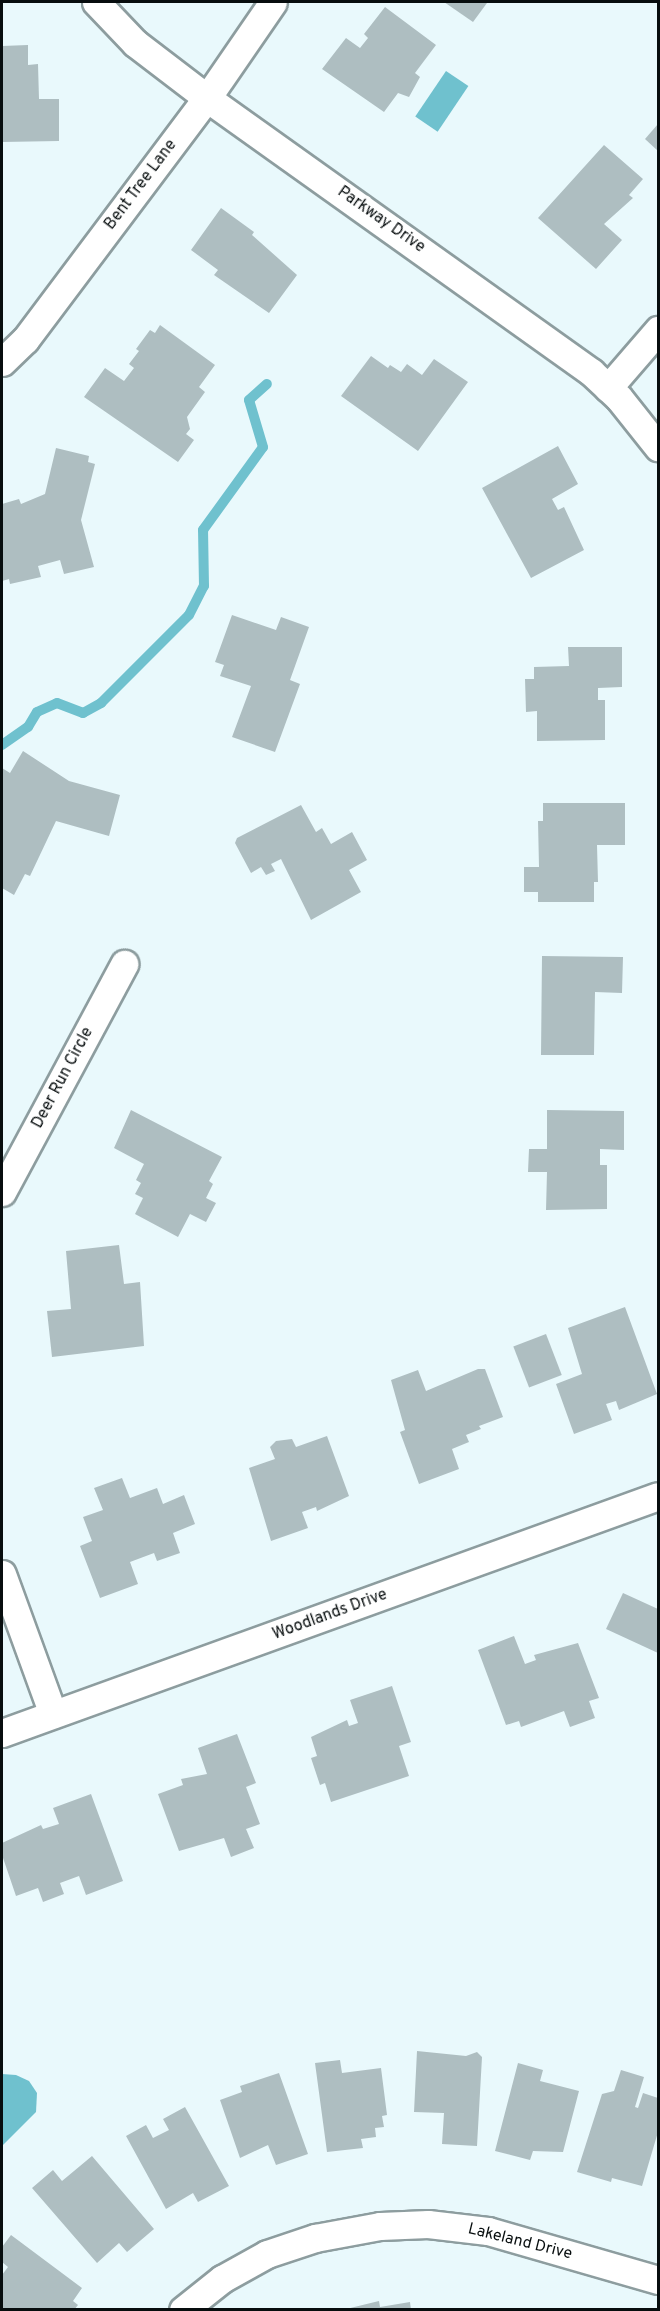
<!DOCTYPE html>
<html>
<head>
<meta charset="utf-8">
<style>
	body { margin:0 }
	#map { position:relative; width:660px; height:2311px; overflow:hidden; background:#e9f9fc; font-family:Overpass,sans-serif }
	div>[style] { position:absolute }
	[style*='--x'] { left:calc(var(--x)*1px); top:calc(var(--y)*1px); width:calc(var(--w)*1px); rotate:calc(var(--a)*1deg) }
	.water>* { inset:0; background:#6fc1ce; transform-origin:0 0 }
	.stream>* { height:10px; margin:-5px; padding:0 5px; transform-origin:5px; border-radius:5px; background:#6fc1ce }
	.building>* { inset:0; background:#aebec1; transform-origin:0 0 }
	.roads { filter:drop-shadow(2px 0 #8d9d9f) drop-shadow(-2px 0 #8d9d9f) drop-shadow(0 2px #8d9d9f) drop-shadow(0 -2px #8d9d9f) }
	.minor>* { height:27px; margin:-13.5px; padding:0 13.5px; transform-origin:13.5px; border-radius:13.5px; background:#fff }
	span { translate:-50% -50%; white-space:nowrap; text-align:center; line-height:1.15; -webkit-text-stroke:6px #fff; paint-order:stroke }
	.street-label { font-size:16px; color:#070d0e }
	.frame { position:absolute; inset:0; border:3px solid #070d0e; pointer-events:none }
</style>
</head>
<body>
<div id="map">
	<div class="water">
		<div style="left:446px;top:71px;width:27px;height:55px;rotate:34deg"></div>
		<div style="clip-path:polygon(2px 2074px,16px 2075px,29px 2081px,37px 2093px,36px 2112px,2px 2146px)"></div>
	</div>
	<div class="stream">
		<div style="--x:2;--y:745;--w:32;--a:-35"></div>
		<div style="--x:28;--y:727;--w:17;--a:-59"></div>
		<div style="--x:37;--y:712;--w:22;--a:-24"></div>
		<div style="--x:57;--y:703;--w:28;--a:21"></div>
		<div style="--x:83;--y:713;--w:21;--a:-29"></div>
		<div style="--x:101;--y:703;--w:124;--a:-45"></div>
		<div style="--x:189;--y:615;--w:33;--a:-63"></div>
		<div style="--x:204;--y:586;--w:56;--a:-91"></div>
		<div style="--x:203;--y:530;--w:102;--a:-54.1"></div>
		<div style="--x:263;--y:447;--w:49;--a:-106.6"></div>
		<div style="--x:249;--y:400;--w:24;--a:-42"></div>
	</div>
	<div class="building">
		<div style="clip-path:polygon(444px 2px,484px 2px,487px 3px,473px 22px)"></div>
		<div style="clip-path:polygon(385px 7px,436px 45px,415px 73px,420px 77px,409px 97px,398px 93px,384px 112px,322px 69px,346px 38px,360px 48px,368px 38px,364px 34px)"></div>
		<div style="clip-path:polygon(28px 45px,28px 65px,38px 64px,39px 99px,59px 99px,59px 141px,2px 142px,2px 46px)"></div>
		<div style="clip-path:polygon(658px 124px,658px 151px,645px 139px)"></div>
		<div style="clip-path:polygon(604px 145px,643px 179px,629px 195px,633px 198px,604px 224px,622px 240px,596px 269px,538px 218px)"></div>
		<div style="clip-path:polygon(221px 208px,254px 232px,252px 235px,297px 275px,269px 313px,214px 275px,218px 270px,191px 250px)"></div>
		<div style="clip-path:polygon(160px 325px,215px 365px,199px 387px,205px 392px,187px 417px,190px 429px,186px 434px,194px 440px,178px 462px,84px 397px,105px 368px,124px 381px,134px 368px,129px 364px,139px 351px,136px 349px,150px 330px,155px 333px)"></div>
		<div style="clip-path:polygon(371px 356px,388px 368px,390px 365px,401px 372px,407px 364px,422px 375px,434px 359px,468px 382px,418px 451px,341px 396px)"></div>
		<div style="clip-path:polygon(558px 446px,578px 484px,552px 499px,558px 510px,564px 507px,584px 550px,531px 578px,482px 488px)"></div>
		<div style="clip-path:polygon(56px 448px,89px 456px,88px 462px,95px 464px,81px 520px,94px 567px,64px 574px,60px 560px,38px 566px,41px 577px,10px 584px,9px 579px,2px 581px,2px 504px,19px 499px,21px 504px,45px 494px)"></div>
		<div style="clip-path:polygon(232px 615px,276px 630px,281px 617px,309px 627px,290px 680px,300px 684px,275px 752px,232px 737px,251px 686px,220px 676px,224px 665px,215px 662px)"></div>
		<div style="clip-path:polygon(568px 647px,622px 647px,622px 687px,598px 688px,598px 700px,605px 700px,605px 740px,537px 741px,537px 711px,526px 712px,525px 679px,534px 679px,534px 667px,569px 666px)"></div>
		<div style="clip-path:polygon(23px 751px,69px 781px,120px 795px,109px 836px,56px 821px,30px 876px,25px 874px,14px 895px,2px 888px,2px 768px,10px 773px)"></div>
		<div style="clip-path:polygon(543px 803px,625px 803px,625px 845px,597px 845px,598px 882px,594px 882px,594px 902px,538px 902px,538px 892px,524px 892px,524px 867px,539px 867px,538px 821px,543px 821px)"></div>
		<div style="clip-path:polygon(301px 805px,316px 832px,322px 828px,331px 844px,352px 832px,367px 860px,349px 870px,361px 892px,311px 920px,281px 859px,271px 864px,275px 871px,266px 875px,261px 867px,251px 873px,235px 843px,237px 838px)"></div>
		<div style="clip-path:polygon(542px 956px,623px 957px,622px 993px,595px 992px,594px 1055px,541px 1055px)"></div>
		<div style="clip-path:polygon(131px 1110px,222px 1157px,209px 1181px,213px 1184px,206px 1198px,216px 1203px,206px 1222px,190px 1214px,178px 1237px,135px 1214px,143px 1198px,135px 1194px,141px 1183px,136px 1180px,144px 1164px,114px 1148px)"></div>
		<div style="clip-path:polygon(547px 1110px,624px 1111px,624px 1150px,600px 1149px,600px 1165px,607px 1165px,607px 1209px,546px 1210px,547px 1172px,528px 1172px,529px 1149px,547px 1149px)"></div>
		<div style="clip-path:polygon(119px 1245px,124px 1284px,140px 1282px,144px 1346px,52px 1357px,47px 1311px,71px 1309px,66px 1251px)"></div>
		<div style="clip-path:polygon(625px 1307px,657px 1394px,619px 1410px,616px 1401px,606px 1404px,612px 1420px,574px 1434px,556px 1384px,582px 1374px,568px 1328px)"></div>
		<div style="left:546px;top:1334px;width:44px;height:35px;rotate:69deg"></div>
		<div style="clip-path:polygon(478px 1369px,485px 1369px,503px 1417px,479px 1426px,481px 1429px,466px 1435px,469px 1442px,452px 1449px,459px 1469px,419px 1484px,400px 1432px,405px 1430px,391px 1380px,418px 1370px,426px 1391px)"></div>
		<div style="clip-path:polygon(327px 1436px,349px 1496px,317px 1511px,316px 1507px,302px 1512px,308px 1528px,271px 1541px,249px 1468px,275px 1459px,270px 1447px,276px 1441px,292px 1439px,296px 1447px)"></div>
		<div style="clip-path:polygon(122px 1478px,130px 1498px,157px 1488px,163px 1504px,184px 1495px,195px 1524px,173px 1533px,180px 1553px,157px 1561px,154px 1553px,130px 1562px,138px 1584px,100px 1598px,80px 1546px,92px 1541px,83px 1517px,103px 1510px,94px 1488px)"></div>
		<div style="clip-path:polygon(623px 1593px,658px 1609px,658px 1653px,606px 1629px)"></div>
		<div style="clip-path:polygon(514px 1636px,525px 1664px,536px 1660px,534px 1655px,578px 1643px,599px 1698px,589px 1701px,595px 1718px,570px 1727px,564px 1711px,521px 1727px,519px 1721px,506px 1725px,478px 1650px)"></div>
		<div style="clip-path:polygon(392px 1686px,411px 1742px,399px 1746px,409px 1776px,331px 1802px,325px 1783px,320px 1785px,311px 1758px,317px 1756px,311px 1737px,347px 1720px,349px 1726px,358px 1723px,350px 1700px)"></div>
		<div style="clip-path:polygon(237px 1734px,256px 1783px,246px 1787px,260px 1824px,246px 1829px,254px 1848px,231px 1857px,224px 1838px,179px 1851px,158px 1794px,183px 1785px,181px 1779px,207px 1774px,198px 1748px)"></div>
		<div style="clip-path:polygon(91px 1794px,123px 1881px,86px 1895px,79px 1876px,60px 1883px,64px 1894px,43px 1902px,38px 1888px,16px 1896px,2px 1855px,2px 1843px,41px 1825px,43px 1829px,59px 1824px,53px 1808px)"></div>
		<div style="clip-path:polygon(417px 2051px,466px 2056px,477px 2052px,482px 2057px,477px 2146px,442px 2144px,444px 2113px,414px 2112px)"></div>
		<div style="clip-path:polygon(340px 2060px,342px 2073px,381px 2068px,387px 2115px,382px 2116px,384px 2127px,375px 2128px,376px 2137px,361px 2139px,363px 2148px,327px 2152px,315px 2063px)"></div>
		<div style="clip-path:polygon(518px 2063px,543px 2070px,540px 2081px,579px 2091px,563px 2152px,533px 2151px,530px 2160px,495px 2151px)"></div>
		<div style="clip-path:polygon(621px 2070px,644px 2077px,635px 2107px,638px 2108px,643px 2093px,658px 2098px,658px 2132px,642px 2186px,612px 2178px,611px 2182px,577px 2172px,602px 2094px,614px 2091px)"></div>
		<div style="clip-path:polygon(279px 2073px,308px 2154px,276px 2165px,268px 2145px,240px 2158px,220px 2100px,242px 2092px,240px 2086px)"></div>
		<div style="clip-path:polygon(185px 2107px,229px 2186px,198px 2202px,193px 2193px,166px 2209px,126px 2136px,146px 2125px,153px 2138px,169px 2130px,163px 2119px)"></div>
		<div style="clip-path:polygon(92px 2156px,154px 2229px,127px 2252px,119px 2243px,97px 2263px,32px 2188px,53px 2170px,62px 2181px)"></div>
		<div style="clip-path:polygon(11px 2235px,82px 2288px,73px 2301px,78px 2305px,74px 2310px,2px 2310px,2px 2275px,8px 2267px,2px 2262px,2px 2247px)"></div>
		<div style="clip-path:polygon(379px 2301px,380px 2307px,410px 2302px,411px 2310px,342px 2310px)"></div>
	</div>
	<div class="roads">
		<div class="minor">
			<div style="--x:96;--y:2;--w:57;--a:46.4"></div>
			<div style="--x:135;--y:43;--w:91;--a:37.4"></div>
			<div style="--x:207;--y:98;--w:472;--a:35.5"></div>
			<div style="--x:591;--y:372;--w:38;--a:43"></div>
			<div style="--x:619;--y:398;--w:63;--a:51.5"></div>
			<div style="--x:2;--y:362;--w:32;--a:-44"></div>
			<div style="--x:25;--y:340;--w:303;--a:-53.1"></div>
			<div style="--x:207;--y:98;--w:116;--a:-55.5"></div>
			<div style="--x:608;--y:388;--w:77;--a:-49.2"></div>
			<div style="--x:2;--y:1192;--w:259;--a:-61.8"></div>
			<div style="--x:2;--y:1574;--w:149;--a:70"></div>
			<div style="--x:2;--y:1733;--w:697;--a:-19.86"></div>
			<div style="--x:183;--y:2310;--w:50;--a:-38.5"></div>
			<div style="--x:222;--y:2279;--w:51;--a:-29.1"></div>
			<div style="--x:267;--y:2254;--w:51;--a:-18.4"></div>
			<div style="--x:315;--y:2238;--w:66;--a:-10.5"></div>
			<div style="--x:380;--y:2226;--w:48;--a:-2.4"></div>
			<div style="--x:428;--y:2224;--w:60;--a:6.7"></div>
			<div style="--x:488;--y:2231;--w:177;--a:16.1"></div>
		</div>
	</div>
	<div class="street-label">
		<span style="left:141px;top:185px;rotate:-53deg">Bent Tree Lane</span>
		<span style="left:381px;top:220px;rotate:35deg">Parkway Drive</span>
		<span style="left:63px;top:1078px;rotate:-62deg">Deer Run Circle</span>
		<span style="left:330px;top:1615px;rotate:-20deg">Woodlands Drive</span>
		<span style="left:520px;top:2242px;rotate:14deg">Lakeland Drive</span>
	</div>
	<div class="frame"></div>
</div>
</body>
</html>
